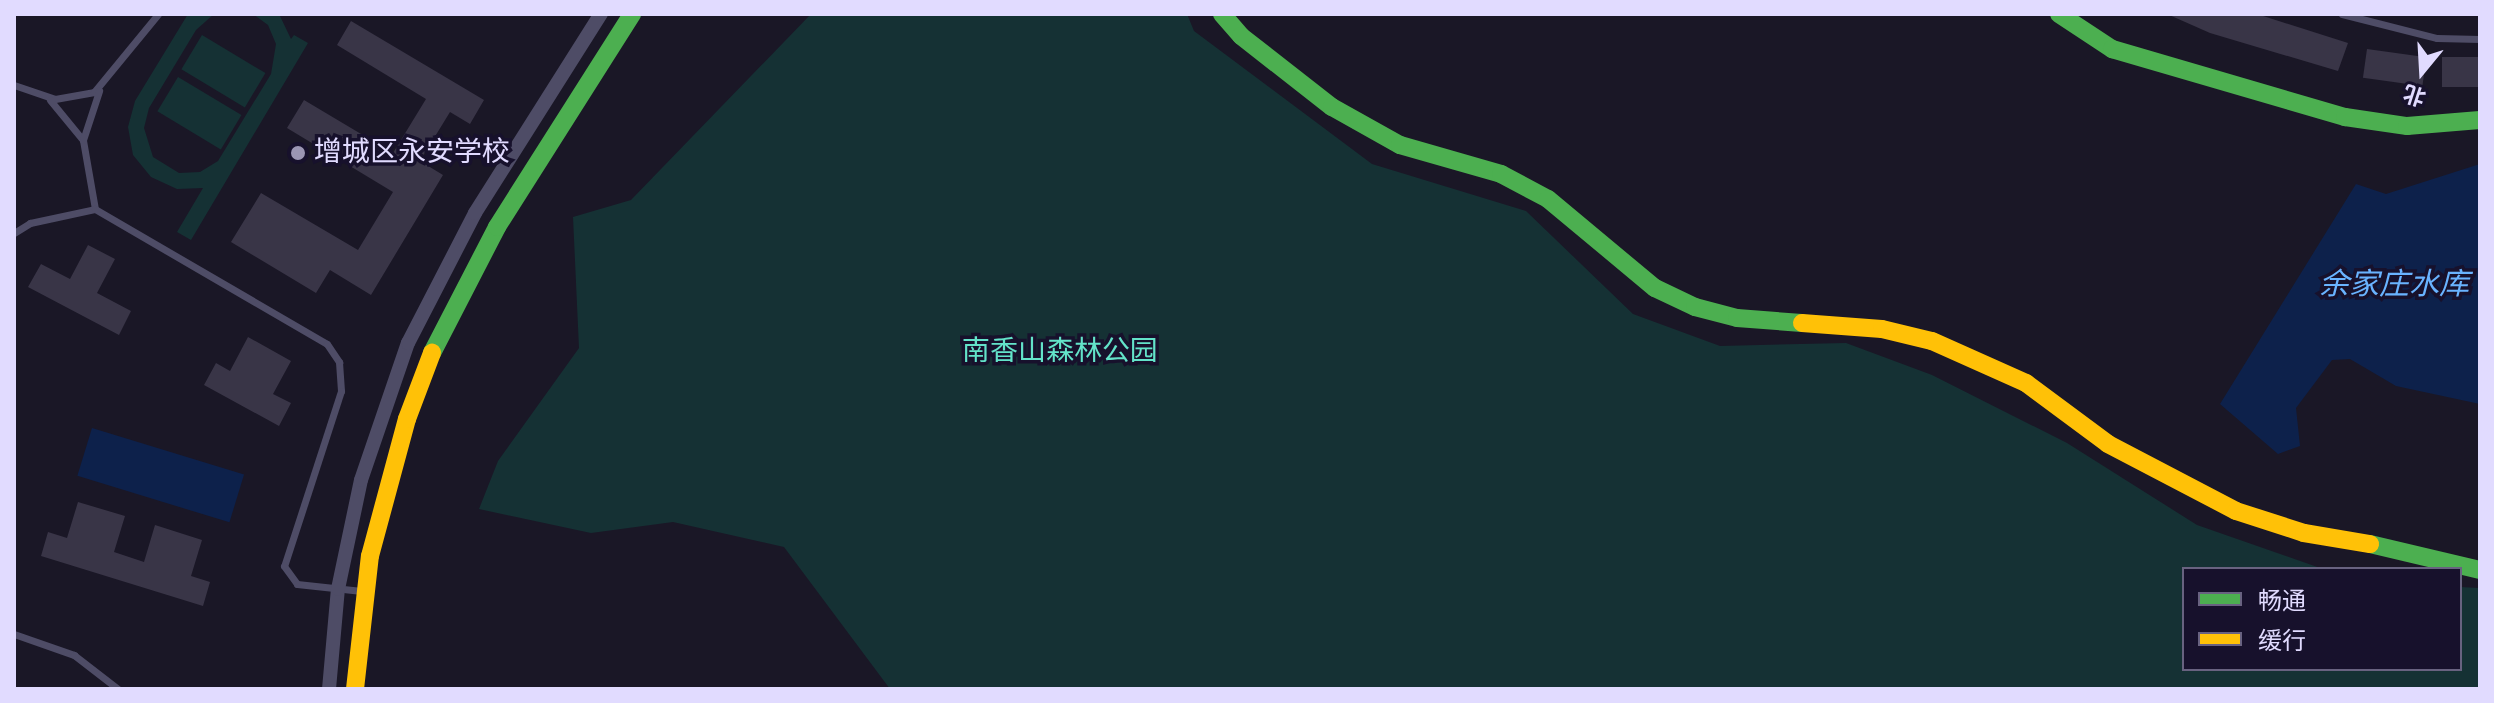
<!DOCTYPE html>
<html>
<head>
<meta charset="utf-8">
<style>
	body { margin:0 }
	#map { position:relative; width:2494px; height:703px; overflow:hidden; background:#1a1726; font-family:"Alegreya Sans","Noto Sans SC",sans-serif }
	div>[style] { position:absolute }
	[style*='--x'] { left:calc(var(--x)*1px); top:calc(var(--y)*1px); width:calc(var(--w)*1px); rotate:calc(var(--a)*1deg) }
	.green>* { inset:0; background:#153134; transform-origin:0 0 }
	.water>* { inset:0; background:#0d214b; transform-origin:0 0 }
	.building>* { inset:0; background:#393547; transform-origin:0 0 }
	.lane>* { height:7px; margin:-3.5px; padding:0 3.5px; transform-origin:3.5px; border-radius:3.5px; background:#4e4c66 }
	.street>* { height:14px; margin:-7px; padding:0 7px; transform-origin:7px; border-radius:7px; background:#4e4c66 }
	.fast>* { height:18px; margin:-9px; padding:0 9px; transform-origin:9px; border-radius:9px; background:#4caf50 }
	.slow>* { height:18px; margin:-9px; padding:0 9px; transform-origin:9px; border-radius:9px; background:#ffc107 }
	.dots>* { width:22px; height:22px; translate:-50% -50%; box-sizing:border-box; border:4px solid #17112c; border-radius:50% }
	span { translate:-50% -50%; white-space:nowrap; text-align:center; line-height:1.15; -webkit-text-stroke:7px #17112c; paint-order:stroke }
	.poi-label { font-size:28px; color:#e1dbff }
	.left { translate:0 -50%; text-align:left }
	.park-label { font-size:28px; color:#63e3c9 }
	.water-label { font-size:30px; color:#69b3ff; font-style:italic }
	.frame { position:absolute; inset:0; border:16px solid #e1dbff; pointer-events:none }
	.legend { position:absolute; left:2182px; top:567px; width:280px; height:104px; box-sizing:border-box; background:#17112c; border:2px solid #686280; margin:0; padding:10px 14px; list-style:none; font-size:24px; color:#e1dbff }
	.legend li { display:flex; align-items:center; gap:16px; height:40px }
	.legend b { width:40px; border:2px solid #686280 }
	.north { position:absolute; left:2382px; top:32px; width:80px; height:80px; -webkit-text-stroke:6px #17112c; paint-order:stroke; rotate:198deg; font-size:22px; font-weight:700; line-height:32px; text-align:center; color:#e1dbff }
	.north::after { content:''; display:block; margin:auto; width:28px; height:36px; background:#e1dbff; clip-path:polygon(50% 0,100% 100%,50% 72%,0 100%) }
</style>
</head>
<body>
<div id="map">
	<div class="green">
		<div style="clip-path:polygon(188px 14px,214px 14px,196px 30px,149px 108px,144px 128px,153px 157px,179px 173px,200px 172px,218px 161px,271px 74px,276px 44px,268px 25px,253px 14px,279px 14px,291px 39px,294px 35px,308px 43px,191px 240px,177px 232px,203px 188px,177px 189px,151px 177px,133px 155px,128px 127px,135px 101px)"></div>
		<div style="clip-path:polygon(811px 14px,1187px 14px,1194px 31px,1372px 164px,1526px 211px,1633px 314px,1720px 346px,1846px 343px,1932px 375px,2067px 443px,2197px 525px,2323px 569px,2184px 569px,2184px 669px,2460px 669px,2460px 587px,2479px 588px,2480px 689px,890px 689px,784px 547px,673px 522px,591px 533px,479px 509px,498px 461px,579px 348px,573px 217px,631px 200px)"></div>
		<div style="left:202px;top:35px;width:74px;height:40px;rotate:31deg"></div>
		<div style="left:178px;top:77px;width:74px;height:40px;rotate:31deg"></div>
	</div>
	<div class="water">
		<div style="clip-path:polygon(2480px 164px,2480px 404px,2396px 386px,2350px 359px,2332px 360px,2296px 408px,2300px 446px,2278px 454px,2220px 404px,2356px 184px,2386px 194px)"></div>
		<div style="left:92px;top:428px;width:159px;height:50px;rotate:17deg"></div>
	</div>
	<div class="building">
		<div style="clip-path:polygon(2167px 14px,2257px 14px,2348px 43px,2338px 71px,2210px 33px)"></div>
		<div style="clip-path:polygon(351px 21px,484px 100px,470px 124px,450px 112px,420px 161px,443px 175px,371px 295px,330px 270px,316px 293px,231px 242px,261px 193px,358px 250px,393px 192px,287px 128px,304px 100px,393px 153px,426px 99px,337px 45px)"></div>
		<div style="left:2367px;top:49px;width:60px;height:29px;rotate:8deg"></div>
		<div style="left:2480px;top:57px;width:30px;height:38px;rotate:90deg"></div>
		<div style="clip-path:polygon(88px 245px,115px 259px,97px 293px,131px 311px,119px 335px,28px 287px,41px 264px,70px 279px)"></div>
		<div style="clip-path:polygon(248px 337px,291px 361px,273px 394px,291px 403px,279px 426px,204px 385px,216px 363px,230px 371px)"></div>
		<div style="clip-path:polygon(78px 502px,125px 516px,114px 552px,144px 562px,155px 525px,202px 540px,191px 576px,210px 582px,203px 606px,41px 556px,48px 532px,67px 538px)"></div>
	</div>
	<div class="lane">
		<div style="--x:2342;--y:14;--w:98;--a:14.2"></div>
		<div style="--x:2437;--y:38;--w:43;--a:1.3"></div>
		<div style="--x:14;--y:85;--w:43;--a:18.9"></div>
		<div style="--x:55;--y:99;--w:40;--a:-10"></div>
		<div style="--x:94;--y:92;--w:101;--a:-50.6"></div>
		<div style="--x:50;--y:100;--w:50;--a:50.6"></div>
		<div style="--x:95;--y:209;--w:70;--a:-99.9"></div>
		<div style="--x:83;--y:140;--w:52;--a:-71.9"></div>
		<div style="--x:14;--y:233;--w:19;--a:-32"></div>
		<div style="--x:30;--y:223;--w:66;--a:-12.2"></div>
		<div style="--x:95;--y:209;--w:268;--a:30.2"></div>
		<div style="--x:327;--y:344;--w:22;--a:56"></div>
		<div style="--x:339;--y:362;--w:29;--a:86"></div>
		<div style="--x:341;--y:391;--w:184;--a:108"></div>
		<div style="--x:284;--y:566;--w:22;--a:54"></div>
		<div style="--x:297;--y:584;--w:65;--a:6.1"></div>
		<div style="--x:14;--y:634;--w:64;--a:19.3"></div>
		<div style="--x:74;--y:655;--w:56;--a:37.7"></div>
	</div>
	<div class="street">
		<div style="--x:329;--y:689;--w:100;--a:-84.9"></div>
		<div style="--x:338;--y:589;--w:111;--a:-78.1"></div>
		<div style="--x:361;--y:480;--w:145;--a:-71.1"></div>
		<div style="--x:408;--y:343;--w:146;--a:-62.7"></div>
		<div style="--x:475;--y:213;--w:236;--a:-57.7"></div>
	</div>
	<div class="fast">
		<div style="--x:1222;--y:14;--w:29;--a:49"></div>
		<div style="--x:1241;--y:36;--w:115;--a:38"></div>
		<div style="--x:1332;--y:107;--w:78;--a:29.2"></div>
		<div style="--x:1400;--y:145;--w:105;--a:16"></div>
		<div style="--x:1501;--y:174;--w:53;--a:28"></div>
		<div style="--x:1548;--y:199;--w:139;--a:39.8"></div>
		<div style="--x:1655;--y:288;--w:44;--a:25.4"></div>
		<div style="--x:1695;--y:307;--w:43;--a:14.7"></div>
		<div style="--x:1737;--y:318;--w:65;--a:4.4"></div>
		<div style="--x:2059;--y:14;--w:64;--a:33.4"></div>
		<div style="--x:2112;--y:49;--w:243;--a:16.3"></div>
		<div style="--x:2345;--y:117;--w:63;--a:8.3"></div>
		<div style="--x:2407;--y:126;--w:73;--a:-4.7"></div>
		<div style="--x:432;--y:353;--w:142;--a:-62.7"></div>
		<div style="--x:497;--y:227;--w:252;--a:-57.6"></div>
		<div style="--x:2370;--y:544;--w:113;--a:13.3"></div>
	</div>
	<div class="slow">
		<div style="--x:1802;--y:323;--w:80;--a:4.3"></div>
		<div style="--x:1882;--y:329;--w:51;--a:13.5"></div>
		<div style="--x:1932;--y:341;--w:103;--a:24.1"></div>
		<div style="--x:2026;--y:383;--w:102;--a:36.6"></div>
		<div style="--x:2108;--y:444;--w:144;--a:27.6"></div>
		<div style="--x:2236;--y:511;--w:71;--a:17.9"></div>
		<div style="--x:2304;--y:533;--w:67;--a:9.5"></div>
		<div style="--x:355;--y:689;--w:134;--a:-83.6"></div>
		<div style="--x:370;--y:556;--w:142;--a:-74.9"></div>
		<div style="--x:407;--y:419;--w:71;--a:-69.3"></div>
	</div>
	<div class="dots">
		<div style="left:298px;top:153px;background:#9b96b3"></div>
	</div>
	<div class="poi-label">
		<span class="left" style="left:314px;top:153px">增城区永安学校</span>
	</div>
	<div class="park-label">
		<span style="left:1060px;top:352px">南香山森林公园</span>
	</div>
	<div class="water-label">
		<span style="left:2394px;top:285px">余家庄水库</span>
	</div>
	<div class="frame"></div>
	<ul class="legend">
	<li><b style="height:10px;background:#4caf50"></b>畅通</li>
	<li><b style="height:10px;background:#ffc107"></b>缓行</li>
	</ul>
	<div class="north">北</div>
</div>
</body>
</html>
